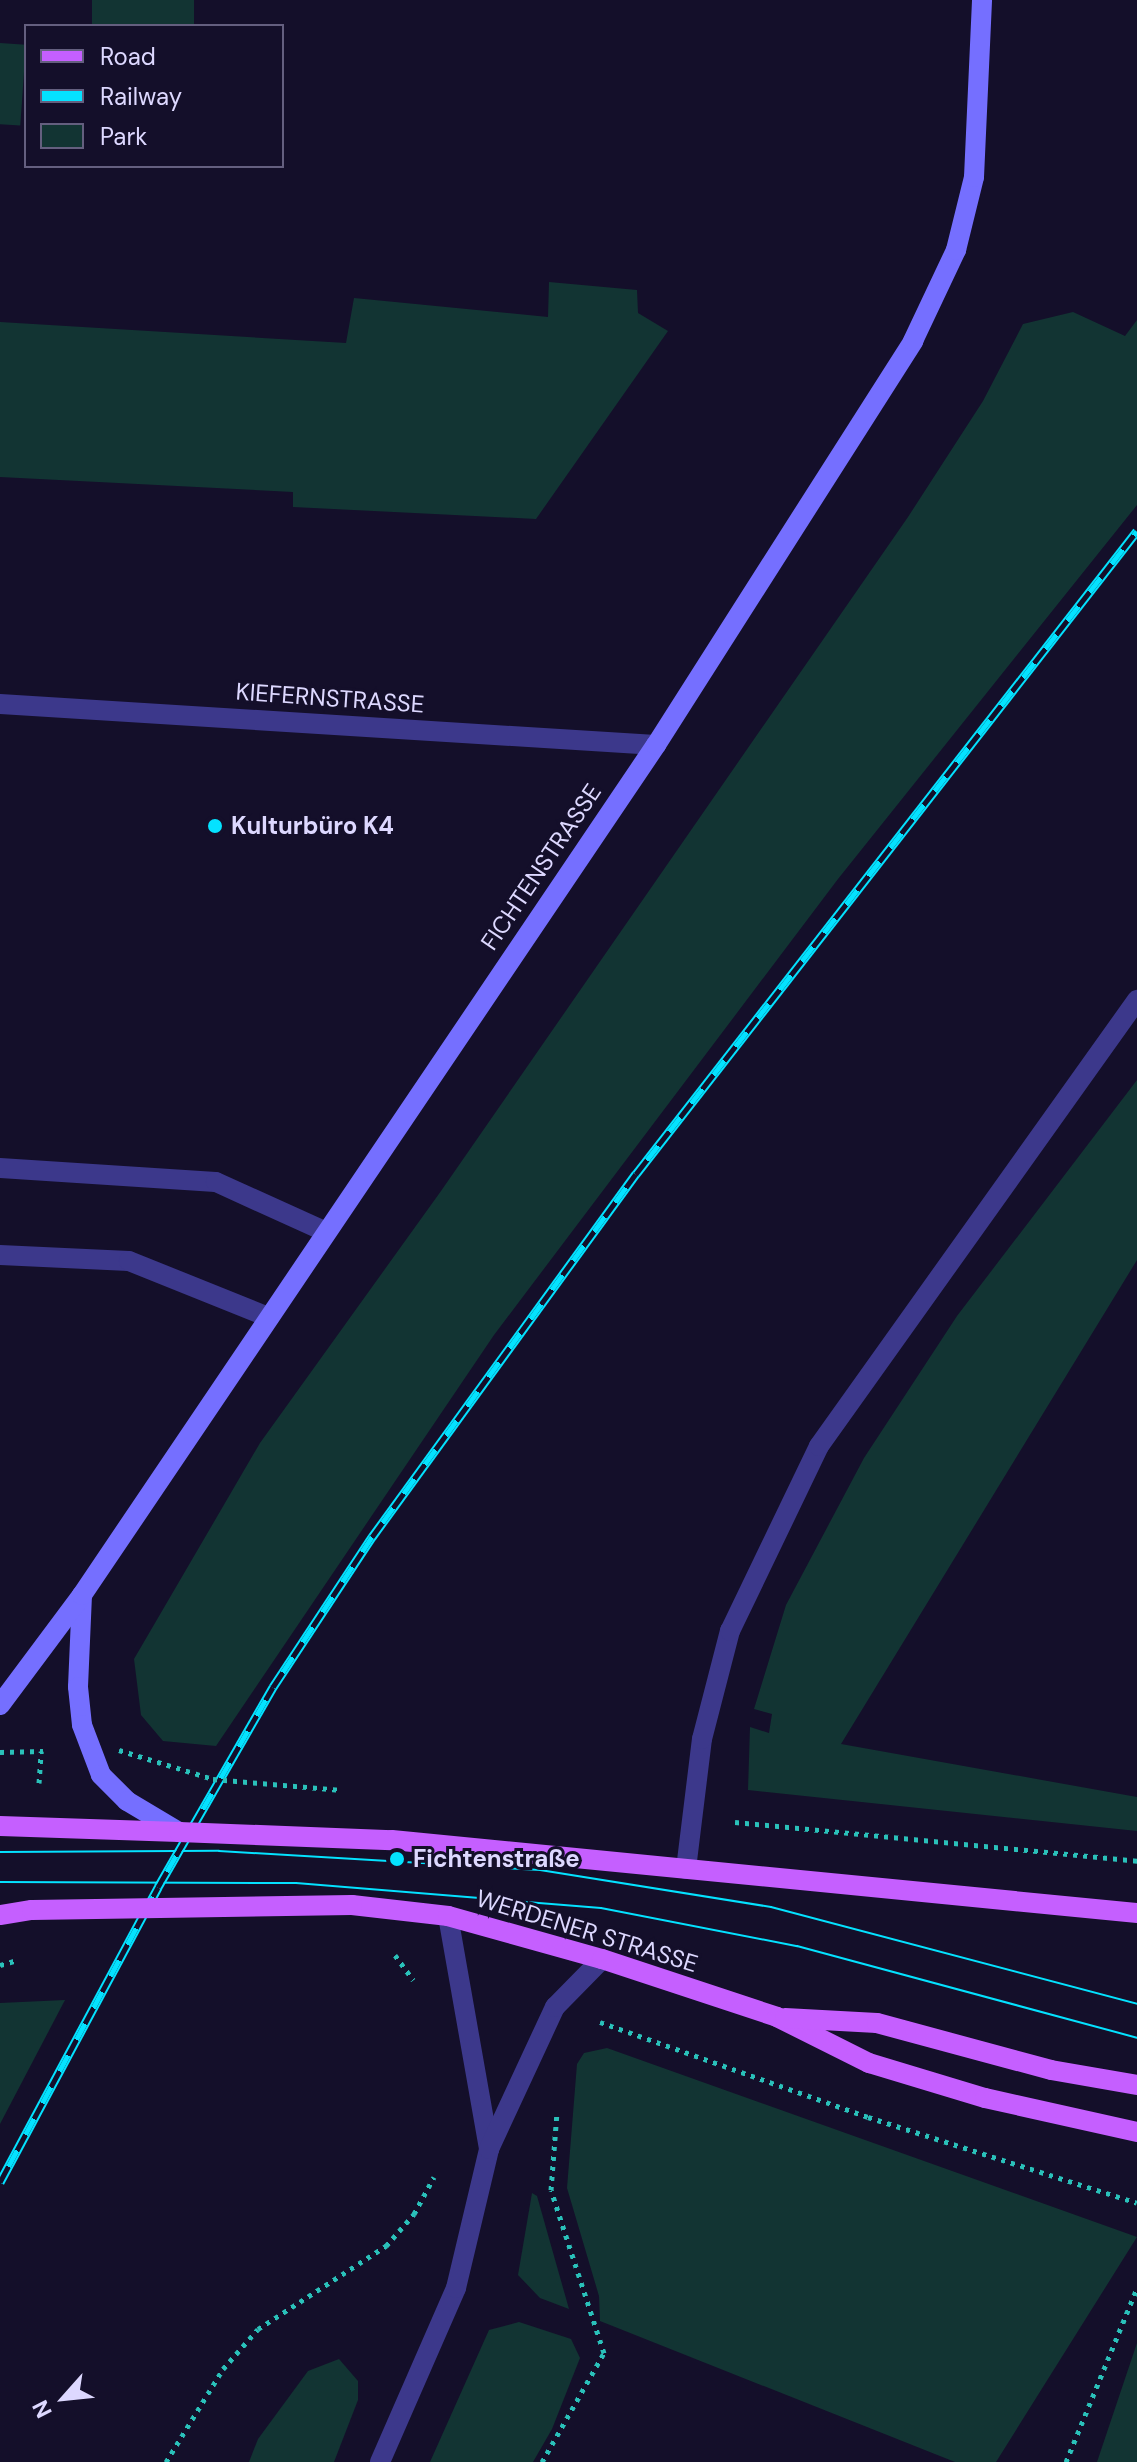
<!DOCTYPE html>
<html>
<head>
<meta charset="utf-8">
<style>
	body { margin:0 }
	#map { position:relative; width:1137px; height:2462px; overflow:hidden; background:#140f2a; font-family:"DM Sans",sans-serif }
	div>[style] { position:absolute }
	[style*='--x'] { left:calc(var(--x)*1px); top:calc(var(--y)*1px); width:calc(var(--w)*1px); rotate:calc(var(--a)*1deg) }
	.green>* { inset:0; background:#123433; transform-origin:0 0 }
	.path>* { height:5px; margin-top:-2.5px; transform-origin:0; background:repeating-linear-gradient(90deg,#2ac1ba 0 4px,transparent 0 10px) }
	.lane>* { height:20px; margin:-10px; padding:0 10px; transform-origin:10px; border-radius:10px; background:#3c388b }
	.street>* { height:20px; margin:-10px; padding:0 10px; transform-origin:10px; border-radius:10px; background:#3c388b }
	.secondary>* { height:20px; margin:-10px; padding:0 10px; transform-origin:10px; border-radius:10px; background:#756fff }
	.primary>* { height:20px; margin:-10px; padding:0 10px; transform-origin:10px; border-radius:10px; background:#c55fff }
	.tram>* { height:2px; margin:-1px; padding:0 1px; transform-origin:1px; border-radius:1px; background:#04e2ff }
	.rail>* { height:9px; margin-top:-4.5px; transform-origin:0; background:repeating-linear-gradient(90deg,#140f2a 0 18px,#04e2ff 0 36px); box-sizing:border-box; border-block:2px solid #04e2ff }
	.path-bridge>* { height:5px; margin-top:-2.5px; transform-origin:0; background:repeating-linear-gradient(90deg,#2ac1ba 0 4px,transparent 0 10px) }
	.primary-bridge>* { height:20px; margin:-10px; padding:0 10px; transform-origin:10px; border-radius:10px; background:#c55fff }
	.dots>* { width:22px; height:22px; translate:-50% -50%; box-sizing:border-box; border:4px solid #140f2a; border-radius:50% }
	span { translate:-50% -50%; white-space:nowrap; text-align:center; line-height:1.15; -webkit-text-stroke:6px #140f2a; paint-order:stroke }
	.street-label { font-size:24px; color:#ddd8ff }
	.poi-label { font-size:24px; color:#ddd8ff; font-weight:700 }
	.left { translate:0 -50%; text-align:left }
	.legend { position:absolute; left:24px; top:24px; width:260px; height:144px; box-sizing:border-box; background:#140f2a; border:2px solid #645f7f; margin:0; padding:10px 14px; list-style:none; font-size:24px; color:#ddd8ff }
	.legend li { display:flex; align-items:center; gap:16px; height:40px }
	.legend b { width:40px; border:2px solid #645f7f }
	.north { position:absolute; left:24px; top:2358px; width:80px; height:80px; -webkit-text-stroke:6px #140f2a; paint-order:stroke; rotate:243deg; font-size:22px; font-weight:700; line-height:32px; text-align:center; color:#ddd8ff }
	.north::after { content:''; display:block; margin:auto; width:28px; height:36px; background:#ddd8ff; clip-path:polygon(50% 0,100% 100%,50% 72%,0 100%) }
</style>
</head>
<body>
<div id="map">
	<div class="green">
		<div style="left:92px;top:0;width:102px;height:26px"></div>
		<div style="left:0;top:43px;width:26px;height:81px;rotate:4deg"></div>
		<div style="clip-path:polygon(549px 282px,637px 290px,638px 313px,668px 331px,536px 519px,293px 507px,293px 492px,0 477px,0 322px,346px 343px,354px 298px,548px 317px)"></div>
		<div style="clip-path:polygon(1073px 312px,1125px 336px,1137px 320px,1137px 505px,838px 879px,494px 1335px,216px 1746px,163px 1741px,141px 1715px,134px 1659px,260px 1443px,441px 1191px,908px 517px,983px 401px,1023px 324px)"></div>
		<div style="clip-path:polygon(1137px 1080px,1137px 1260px,841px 1744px,1137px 1797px,1137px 1831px,748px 1790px,750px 1727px,769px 1733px,772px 1714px,754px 1709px,786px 1605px,864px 1458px,957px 1316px)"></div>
		<div style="clip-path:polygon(65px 2000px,0 2124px,0 2003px)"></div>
		<div style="clip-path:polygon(607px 2048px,1137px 2237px,996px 2462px,955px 2462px,600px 2321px,599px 2296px,567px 2188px,577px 2064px,584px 2053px)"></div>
		<div style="clip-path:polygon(532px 2193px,537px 2196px,569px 2309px,540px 2298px,518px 2275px)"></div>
		<div style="clip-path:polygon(519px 2322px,571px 2339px,580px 2358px,552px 2429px,533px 2462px,430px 2462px,489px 2330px)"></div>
		<div style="clip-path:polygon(1137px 2343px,1137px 2462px,1097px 2462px)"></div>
		<div style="clip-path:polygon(339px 2359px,358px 2381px,358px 2400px,334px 2462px,249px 2462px,258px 2439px,308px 2371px)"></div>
	</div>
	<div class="path">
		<div style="--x:0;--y:1752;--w:43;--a:-1.3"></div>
		<div style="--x:39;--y:1783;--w:32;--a:-86"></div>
		<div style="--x:735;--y:1822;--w:404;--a:5.5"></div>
		<div style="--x:395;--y:1955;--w:31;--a:54"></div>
		<div style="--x:0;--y:1965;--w:19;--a:-16"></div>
		<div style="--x:600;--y:2022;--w:284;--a:19.5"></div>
		<div style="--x:868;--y:2117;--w:282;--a:17.7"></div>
		<div style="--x:166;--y:2462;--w:109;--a:-58.5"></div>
		<div style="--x:223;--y:2369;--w:53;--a:-48.8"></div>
		<div style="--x:258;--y:2329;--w:153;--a:-33"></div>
		<div style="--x:386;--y:2246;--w:43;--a:-48.8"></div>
		<div style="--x:414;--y:2214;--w:42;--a:-61.6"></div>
		<div style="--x:542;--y:2462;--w:125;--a:-60.4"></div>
		<div style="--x:604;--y:2353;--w:171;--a:-108"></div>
		<div style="--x:551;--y:2190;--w:78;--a:-85.6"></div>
		<div style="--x:1066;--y:2462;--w:188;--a:-67.8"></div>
	</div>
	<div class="lane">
		<div style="--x:0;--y:1168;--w:216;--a:3.7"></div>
		<div style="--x:216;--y:1182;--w:119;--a:24.4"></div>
		<div style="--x:0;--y:1255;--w:129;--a:2.7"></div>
		<div style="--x:129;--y:1261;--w:148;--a:21.9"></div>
		<div style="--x:686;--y:1869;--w:131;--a:-83"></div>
		<div style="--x:702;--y:1739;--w:112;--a:-75.5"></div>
		<div style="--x:730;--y:1631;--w:205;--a:-64.3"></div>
		<div style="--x:819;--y:1446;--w:548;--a:-54.51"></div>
	</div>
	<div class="street">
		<div style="--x:0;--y:704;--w:657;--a:3.58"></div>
		<div style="--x:448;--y:1916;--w:237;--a:80"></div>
		<div style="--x:380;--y:2462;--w:190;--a:-66.4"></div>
		<div style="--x:456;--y:2288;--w:143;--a:-76.6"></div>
		<div style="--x:489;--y:2149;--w:157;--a:-65.1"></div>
		<div style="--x:555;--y:2007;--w:67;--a:-45.6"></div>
	</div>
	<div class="secondary">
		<div style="--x:82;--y:1595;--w:92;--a:92.5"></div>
		<div style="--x:78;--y:1687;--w:38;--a:84"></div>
		<div style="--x:82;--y:1725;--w:53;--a:69.2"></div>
		<div style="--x:101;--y:1775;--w:37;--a:45"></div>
		<div style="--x:127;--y:1801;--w:61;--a:30.8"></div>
		<div style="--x:0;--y:1705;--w:137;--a:-53.3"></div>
		<div style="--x:82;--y:1595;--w:1026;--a:-55.97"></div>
		<div style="--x:656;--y:745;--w:479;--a:-57.5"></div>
		<div style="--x:913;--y:341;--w:101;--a:-64.7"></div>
		<div style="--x:956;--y:250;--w:75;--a:-76.1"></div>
		<div style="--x:974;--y:177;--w:177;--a:-87.4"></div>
	</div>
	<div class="primary">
		<div style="--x:0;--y:1826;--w:179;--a:1.9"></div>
		<div style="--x:392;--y:1840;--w:749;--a:5.6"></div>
		<div style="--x:352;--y:1905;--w:97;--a:6.5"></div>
		<div style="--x:448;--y:1916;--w:160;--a:15.6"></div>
		<div style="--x:602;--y:1959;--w:184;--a:18.3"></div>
		<div style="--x:777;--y:2017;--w:103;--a:26.6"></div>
		<div style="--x:869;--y:2063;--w:121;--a:16.8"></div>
		<div style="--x:985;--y:2098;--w:156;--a:12.6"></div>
		<div style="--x:0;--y:1915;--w:32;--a:-9"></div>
		<div style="--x:785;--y:2018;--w:92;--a:3.1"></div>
		<div style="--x:877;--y:2023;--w:180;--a:15.1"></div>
		<div style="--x:1051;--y:2070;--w:87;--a:9.9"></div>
	</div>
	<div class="tram">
		<div style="--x:0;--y:1852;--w:219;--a:-0.3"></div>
		<div style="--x:219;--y:1851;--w:322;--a:3.4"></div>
		<div style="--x:540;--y:1870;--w:234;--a:9.1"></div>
		<div style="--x:771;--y:1907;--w:379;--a:14.8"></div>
		<div style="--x:0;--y:1882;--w:296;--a:0.2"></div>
		<div style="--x:296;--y:1883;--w:306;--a:4.7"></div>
		<div style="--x:601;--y:1908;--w:200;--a:11"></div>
		<div style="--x:797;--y:1946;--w:352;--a:15.1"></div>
	</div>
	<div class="rail">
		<div style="--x:0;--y:2182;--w:335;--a:-61.8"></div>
		<div style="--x:158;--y:1887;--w:231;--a:-60.1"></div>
		<div style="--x:273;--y:1687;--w:180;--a:-56.6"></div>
		<div style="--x:372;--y:1537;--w:449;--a:-54"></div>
		<div style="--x:636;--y:1174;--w:815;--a:-52.08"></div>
	</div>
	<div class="path-bridge">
		<div style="--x:119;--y:1750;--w:98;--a:17.1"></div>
		<div style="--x:213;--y:1779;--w:129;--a:4.9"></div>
	</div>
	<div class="primary-bridge">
		<div style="--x:179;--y:1832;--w:213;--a:2.2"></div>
		<div style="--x:32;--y:1910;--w:320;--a:-0.9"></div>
	</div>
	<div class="dots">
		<div style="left:215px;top:826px;background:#04e2ff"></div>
		<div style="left:397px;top:1859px;background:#04e2ff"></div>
	</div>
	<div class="street-label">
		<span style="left:330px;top:698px;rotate:4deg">KIEFERNSTRASSE</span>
		<span style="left:541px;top:867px;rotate:-56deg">FICHTENSTRASSE</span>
		<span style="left:587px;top:1931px;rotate:17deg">WERDENER STRASSE</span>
	</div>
	<div class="poi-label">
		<span class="left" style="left:231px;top:826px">Kulturbüro K4</span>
		<span class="left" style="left:413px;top:1859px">Fichtenstraße</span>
	</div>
	<ul class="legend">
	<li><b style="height:10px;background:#c55fff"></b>Road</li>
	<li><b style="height:10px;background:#04e2ff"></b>Railway</li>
	<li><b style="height:22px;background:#123433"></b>Park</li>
	</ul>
	<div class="north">N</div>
</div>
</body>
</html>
